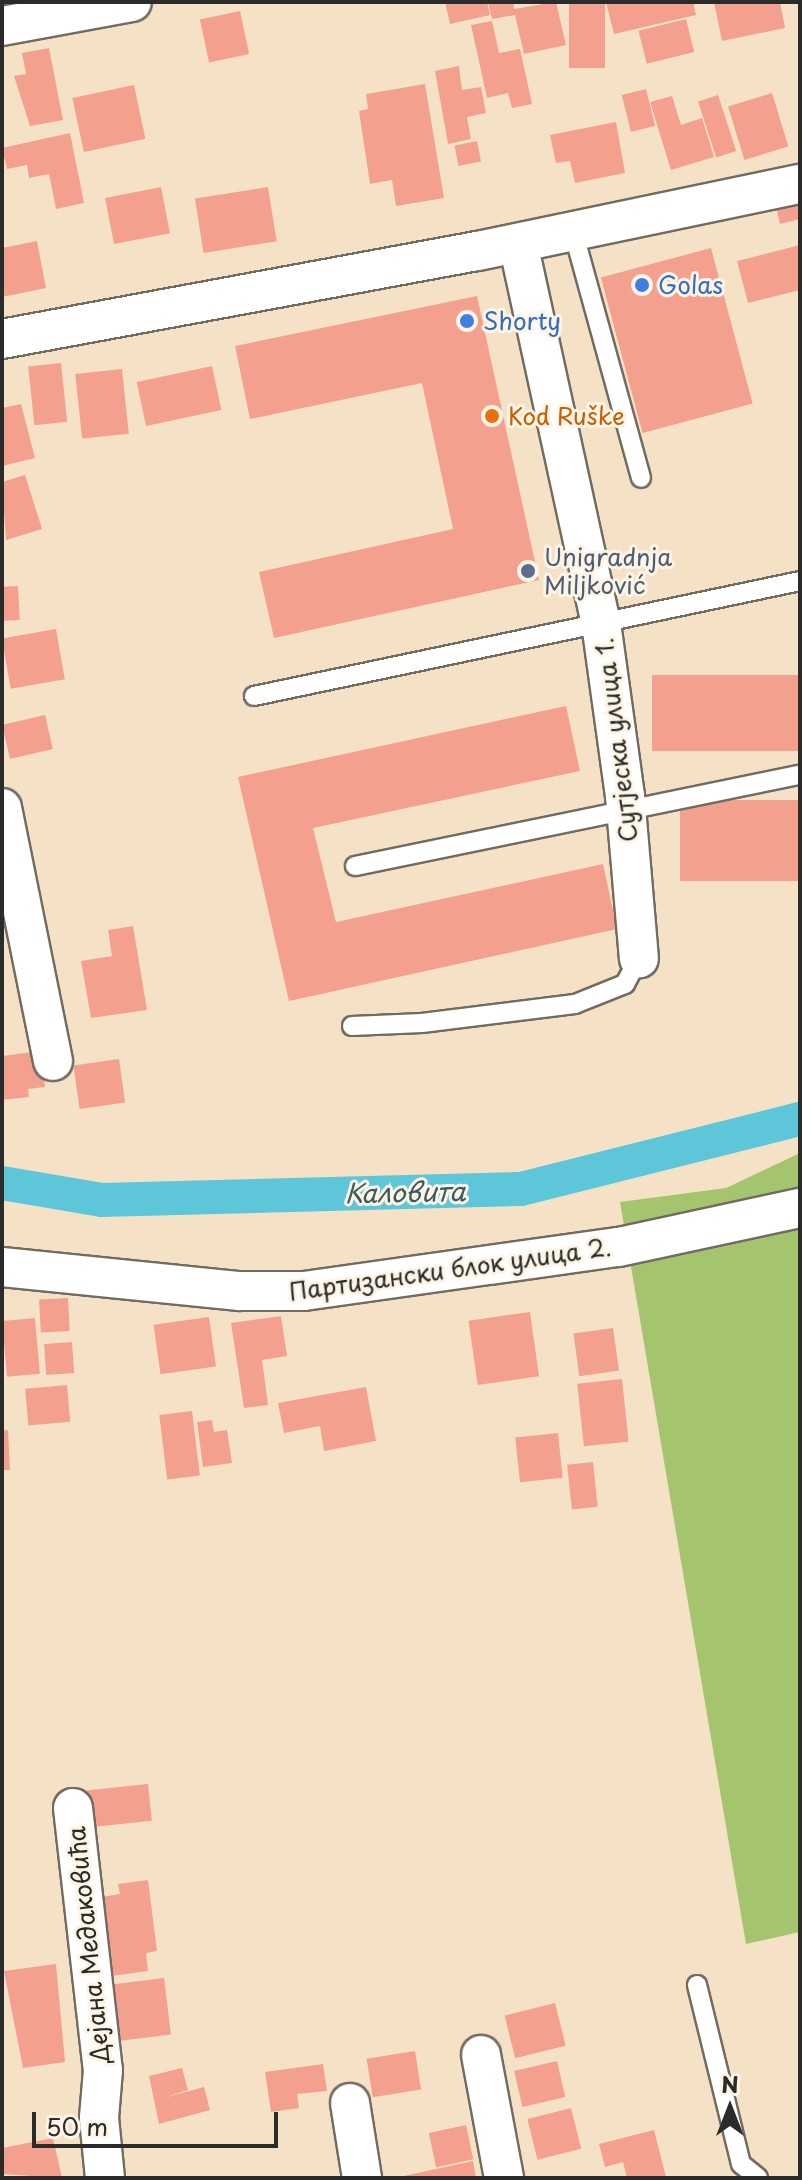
<!DOCTYPE html>
<html>
<head>
<meta charset="utf-8">
<style>
	body { margin:0 }
	#map { position:relative; width:802px; height:2180px; overflow:hidden; background:#f5e2c6; font-family:"Playpen Sans",sans-serif }
	div>[style] { position:absolute }
	[style*='--x'] { left:calc(var(--x)*1px); top:calc(var(--y)*1px); width:calc(var(--w)*1px); rotate:calc(var(--a)*1deg) }
	.green>* { inset:0; background:#a4c56d }
	.canal>* { height:34px; margin:-17px; padding:0 17px; transform-origin:17px; border-radius:17px; background:#5dc6d9 }
	.building>* { inset:0; background:#f3a18e; transform-origin:0 0 }
	.roads { filter:drop-shadow(2px 0 #726b61) drop-shadow(-2px 0 #726b61) drop-shadow(0 2px #726b61) drop-shadow(0 -2px #726b61) }
	.lane>* { height:18px; margin:-9px; padding:0 9px; transform-origin:9px; border-radius:9px; background:#fff }
	.street>* { height:38px; margin:-19px; padding:0 19px; transform-origin:19px; border-radius:19px; background:#fff }
	.dots>* { width:22px; height:22px; translate:-50% -50%; box-sizing:border-box; border:4px solid #fcf5e5; border-radius:50% }
	span { translate:-50% -50%; white-space:nowrap; text-align:center; line-height:1.15; -webkit-text-stroke:6px #fcf5e5; paint-order:stroke }
	.shop-label { font-size:24px; color:#366cbe }
	.left { translate:0 -50%; text-align:left }
	.food-label { font-size:24px; color:#c56008 }
	.service-label { font-size:24px; color:#4e5e75 }
	.street-label { font-size:24px; color:#2b2b2b }
	.water-label { font-size:26px; color:#3a5a5f; font-style:italic }
	.frame { position:absolute; inset:0; border:4px solid #2b2b2b; pointer-events:none }
	.north { position:absolute; left:690px; top:2068px; width:80px; height:80px; -webkit-text-stroke:6px #fcf5e5; paint-order:stroke; rotate:0deg; font-size:22px; font-weight:700; line-height:32px; text-align:center; color:#2b2b2b }
	.north::after { content:''; display:block; margin:auto; width:28px; height:36px; background:#2b2b2b; clip-path:polygon(50% 0,100% 100%,50% 72%,0 100%) }
	.scale { position:absolute; left:32px; top:2112px; width:246px; height:36px; box-sizing:border-box; border:4px solid #2b2b2b; border-top:0; padding-left:10px; font-size:24px; line-height:28px; white-space:nowrap; color:#2b2b2b; -webkit-text-stroke:6px #fcf5e5; paint-order:stroke }
</style>
</head>
<body>
<div id="map">
	<div class="green">
		<div style="clip-path:polygon(800px 1153px,800px 1932px,746px 1944px,620px 1202px,726px 1188px)"></div>
	</div>
	<div class="canal">
		<div style="--x:2;--y:1183;--w:100;--a:9.7"></div>
		<div style="--x:101;--y:1200;--w:420;--a:-1.5"></div>
		<div style="--x:521;--y:1189;--w:288;--a:-14.1"></div>
	</div>
	<div class="building">
		<div style="clip-path:polygon(445px 2px,487px 2px,490px 15px,450px 24px)"></div>
		<div style="clip-path:polygon(488px 2px,513px 2px,514px 9px,556px 2px,566px 45px,524px 54px,515px 15px,492px 19px)"></div>
		<div style="left:569px;top:2px;width:36px;height:66px"></div>
		<div style="clip-path:polygon(606px 2px,693px 2px,696px 15px,614px 34px)"></div>
		<div style="clip-path:polygon(714px 2px,780px 2px,785px 28px,722px 41px)"></div>
		<div style="left:240px;top:11px;width:44px;height:41px;rotate:78deg"></div>
		<div style="left:686px;top:19px;width:34px;height:49px;rotate:76deg"></div>
		<div style="clip-path:polygon(492px 21px,499px 53px,520px 49px,532px 104px,512px 108px,508px 93px,487px 98px,471px 25px)"></div>
		<div style="clip-path:polygon(49px 48px,63px 120px,30px 126px,14px 76px,26px 74px,22px 53px)"></div>
		<div style="clip-path:polygon(459px 66px,462px 90px,481px 87px,486px 113px,467px 117px,471px 139px,448px 144px,435px 71px)"></div>
		<div style="clip-path:polygon(425px 84px,444px 198px,396px 206px,392px 180px,370px 184px,359px 111px,368px 109px,366px 94px)"></div>
		<div style="left:134px;top:85px;width:55px;height:63px;rotate:78deg"></div>
		<div style="left:646px;top:89px;width:38px;height:25px;rotate:76deg"></div>
		<div style="left:772px;top:93px;width:56px;height:46px;rotate:73deg"></div>
		<div style="left:718px;top:95px;width:59px;height:21px;rotate:72deg"></div>
		<div style="clip-path:polygon(672px 96px,681px 125px,702px 118px,714px 157px,671px 170px,650px 102px)"></div>
		<div style="clip-path:polygon(616px 122px,625px 173px,575px 183px,570px 161px,556px 163px,550px 135px)"></div>
		<div style="clip-path:polygon(70px 133px,84px 203px,56px 209px,49px 174px,29px 178px,27px 165px,7px 169px,2px 148px)"></div>
		<div style="left:477px;top:141px;width:21px;height:23px;rotate:79deg"></div>
		<div style="left:161px;top:187px;width:47px;height:57px;rotate:79deg"></div>
		<div style="left:268px;top:187px;width:55px;height:74px;rotate:81deg"></div>
		<div style="clip-path:polygon(800px 202px,800px 219px,780px 224px,776px 207px)"></div>
		<div style="clip-path:polygon(37px 241px,46px 288px,2px 297px,2px 248px)"></div>
		<div style="clip-path:polygon(800px 245px,800px 290px,748px 303px,737px 261px)"></div>
		<div style="left:711px;top:248px;width:161px;height:114px;rotate:75deg"></div>
		<div style="clip-path:polygon(477px 296px,539px 580px,274px 638px,259px 572px,453px 529px,422px 383px,250px 419px,235px 346px)"></div>
		<div style="left:61px;top:363px;width:59px;height:33px;rotate:84deg"></div>
		<div style="left:212px;top:366px;width:45px;height:77px;rotate:78deg"></div>
		<div style="left:122px;top:369px;width:65px;height:47px;rotate:84deg"></div>
		<div style="clip-path:polygon(21px 404px,35px 458px,2px 466px,2px 408px)"></div>
		<div style="clip-path:polygon(25px 475px,42px 529px,6px 540px,2px 482px)"></div>
		<div style="left:18px;top:586px;width:34px;height:16px;rotate:87deg"></div>
		<div style="left:56px;top:629px;width:51px;height:55px;rotate:80deg"></div>
		<div style="left:800px;top:675px;width:76px;height:148px;rotate:90deg"></div>
		<div style="clip-path:polygon(566px 706px,580px 771px,313px 828px,336px 922px,603px 864px,617px 929px,289px 1001px,238px 777px)"></div>
		<div style="left:45px;top:715px;width:35px;height:44px;rotate:77deg"></div>
		<div style="left:800px;top:800px;width:81px;height:120px;rotate:90deg"></div>
		<div style="clip-path:polygon(133px 926px,147px 1010px,91px 1018px,81px 961px,112px 956px,108px 930px)"></div>
		<div style="clip-path:polygon(41px 1051px,45px 1087px,28px 1089px,29px 1097px,2px 1100px,2px 1056px)"></div>
		<div style="left:119px;top:1059px;width:44px;height:46px;rotate:82deg"></div>
		<div style="left:68px;top:1298px;width:33px;height:29px;rotate:87deg"></div>
		<div style="left:530px;top:1312px;width:65px;height:62px;rotate:82deg"></div>
		<div style="clip-path:polygon(281px 1316px,287px 1356px,262px 1360px,268px 1405px,244px 1408px,231px 1323px)"></div>
		<div style="left:209px;top:1317px;width:50px;height:56px;rotate:82deg"></div>
		<div style="left:35px;top:1318px;width:56px;height:33px;rotate:85deg"></div>
		<div style="left:613px;top:1328px;width:43px;height:40px;rotate:82deg"></div>
		<div style="left:72px;top:1342px;width:31px;height:28px;rotate:86deg"></div>
		<div style="left:622px;top:1379px;width:63px;height:45px;rotate:84deg"></div>
		<div style="left:67px;top:1385px;width:37px;height:42px;rotate:85deg"></div>
		<div style="clip-path:polygon(366px 1387px,376px 1441px,324px 1451px,320px 1426px,284px 1433px,278px 1403px)"></div>
		<div style="left:192px;top:1411px;width:65px;height:33px;rotate:83deg"></div>
		<div style="clip-path:polygon(212px 1420px,214px 1432px,227px 1430px,232px 1463px,203px 1467px,197px 1422px)"></div>
		<div style="clip-path:polygon(8px 1430px,10px 1470px,2px 1470px,2px 1431px)"></div>
		<div style="left:558px;top:1433px;width:45px;height:43px;rotate:84deg"></div>
		<div style="left:593px;top:1462px;width:45px;height:26px;rotate:84deg"></div>
		<div style="left:148px;top:1784px;width:37px;height:67px;rotate:84deg"></div>
		<div style="clip-path:polygon(148px 1880px,157px 1951px,146px 1953px,148px 1971px,112px 1976px,101px 1897px,120px 1894px,118px 1884px)"></div>
		<div style="clip-path:polygon(56px 1964px,65px 2062px,23px 2068px,4px 1971px)"></div>
		<div style="left:164px;top:1978px;width:57px;height:51px;rotate:83deg"></div>
		<div style="left:555px;top:2003px;width:44px;height:52px;rotate:76deg"></div>
		<div style="left:415px;top:2051px;width:39px;height:49px;rotate:81deg"></div>
		<div style="left:557px;top:2061px;width:37px;height:44px;rotate:77deg"></div>
		<div style="clip-path:polygon(323px 2064px,327px 2091px,297px 2094px,299px 2108px,271px 2112px,265px 2072px)"></div>
		<div style="clip-path:polygon(182px 2068px,188px 2090px,163px 2098px,204px 2087px,210px 2110px,159px 2124px,149px 2076px)"></div>
		<div style="left:571px;top:2108px;width:42px;height:45px;rotate:76deg"></div>
		<div style="left:466px;top:2125px;width:35px;height:38px;rotate:78deg"></div>
		<div style="clip-path:polygon(654px 2130px,666px 2177px,627px 2178px,623px 2162px,605px 2167px,599px 2144px)"></div>
		<div style="clip-path:polygon(53px 2138px,62px 2178px,2px 2174px,2px 2148px)"></div>
		<div style="clip-path:polygon(473px 2161px,476px 2178px,399px 2178px,399px 2177px)"></div>
	</div>
	<div class="roads">
		<div class="lane">
			<div style="--x:573;--y:231;--w:256;--a:74.6"></div>
			<div style="--x:254;--y:696;--w:558;--a:-11.89"></div>
			<div style="--x:355;--y:866;--w:454;--a:-11.6"></div>
			<div style="--x:352;--y:1026;--w:70;--a:-2.5"></div>
			<div style="--x:422;--y:1023;--w:154;--a:-7.1"></div>
			<div style="--x:575;--y:1004;--w:54;--a:-21.8"></div>
			<div style="--x:625;--y:984;--w:30;--a:-62"></div>
			<div style="--x:697;--y:1985;--w:184;--a:76.2"></div>
			<div style="--x:741;--y:2164;--w:22;--a:39"></div>
		</div>
		<div class="street">
			<div style="--x:2;--y:26;--w:132;--a:-10.5"></div>
			<div style="--x:518;--y:243;--w:389;--a:77.7"></div>
			<div style="--x:601;--y:623;--w:175;--a:82.1"></div>
			<div style="--x:625;--y:796;--w:163;--a:85.1"></div>
			<div style="--x:2;--y:339;--w:484;--a:-10.5"></div>
			<div style="--x:478;--y:251;--w:329;--a:-11.8"></div>
			<div style="--x:2;--y:808;--w:258;--a:78.6"></div>
			<div style="--x:2;--y:1267;--w:239;--a:5.8"></div>
			<div style="--x:240;--y:1291;--w:64;--a:0"></div>
			<div style="--x:304;--y:1291;--w:318;--a:-8"></div>
			<div style="--x:619;--y:1247;--w:185;--a:-12.2"></div>
			<div style="--x:73;--y:1808;--w:264;--a:83.5"></div>
			<div style="--x:103;--y:2070;--w:48;--a:94.8"></div>
			<div style="--x:99;--y:2118;--w:60;--a:84.3"></div>
			<div style="--x:481;--y:2055;--w:125;--a:79.4"></div>
			<div style="--x:350;--y:2103;--w:76;--a:80.9"></div>
		</div>
	</div>
	<div class="dots">
		<div style="left:642px;top:285px;background:#3f7fe0"></div>
		<div style="left:467px;top:321px;background:#3f7fe0"></div>
		<div style="left:492px;top:416px;background:#e8710a"></div>
		<div style="left:528px;top:571px;background:#5c6f8a"></div>
	</div>
	<div class="shop-label">
		<span class="left" style="left:658px;top:285px">Golas</span>
		<span class="left" style="left:483px;top:321px">Shorty</span>
	</div>
	<div class="food-label">
		<span class="left" style="left:508px;top:416px">Kod Ruške</span>
	</div>
	<div class="service-label">
		<span class="left" style="left:544px;top:571px">Unigradnja<br>Miljković</span>
	</div>
	<div class="street-label">
		<span style="left:616px;top:740px;rotate:-97deg">Сутјеска улица 1.</span>
		<span style="left:450px;top:1269px;rotate:-8deg">Партизански блок улица 2.</span>
		<span style="left:88px;top:1945px;rotate:-96deg">Дејана Медаковића</span>
	</div>
	<div class="water-label">
		<span style="left:405px;top:1192px;rotate:-1deg">Каловита</span>
	</div>
	<div class="frame"></div>
	<div class="north">N</div>
	<div class="scale">50 m</div>
</div>
</body>
</html>
